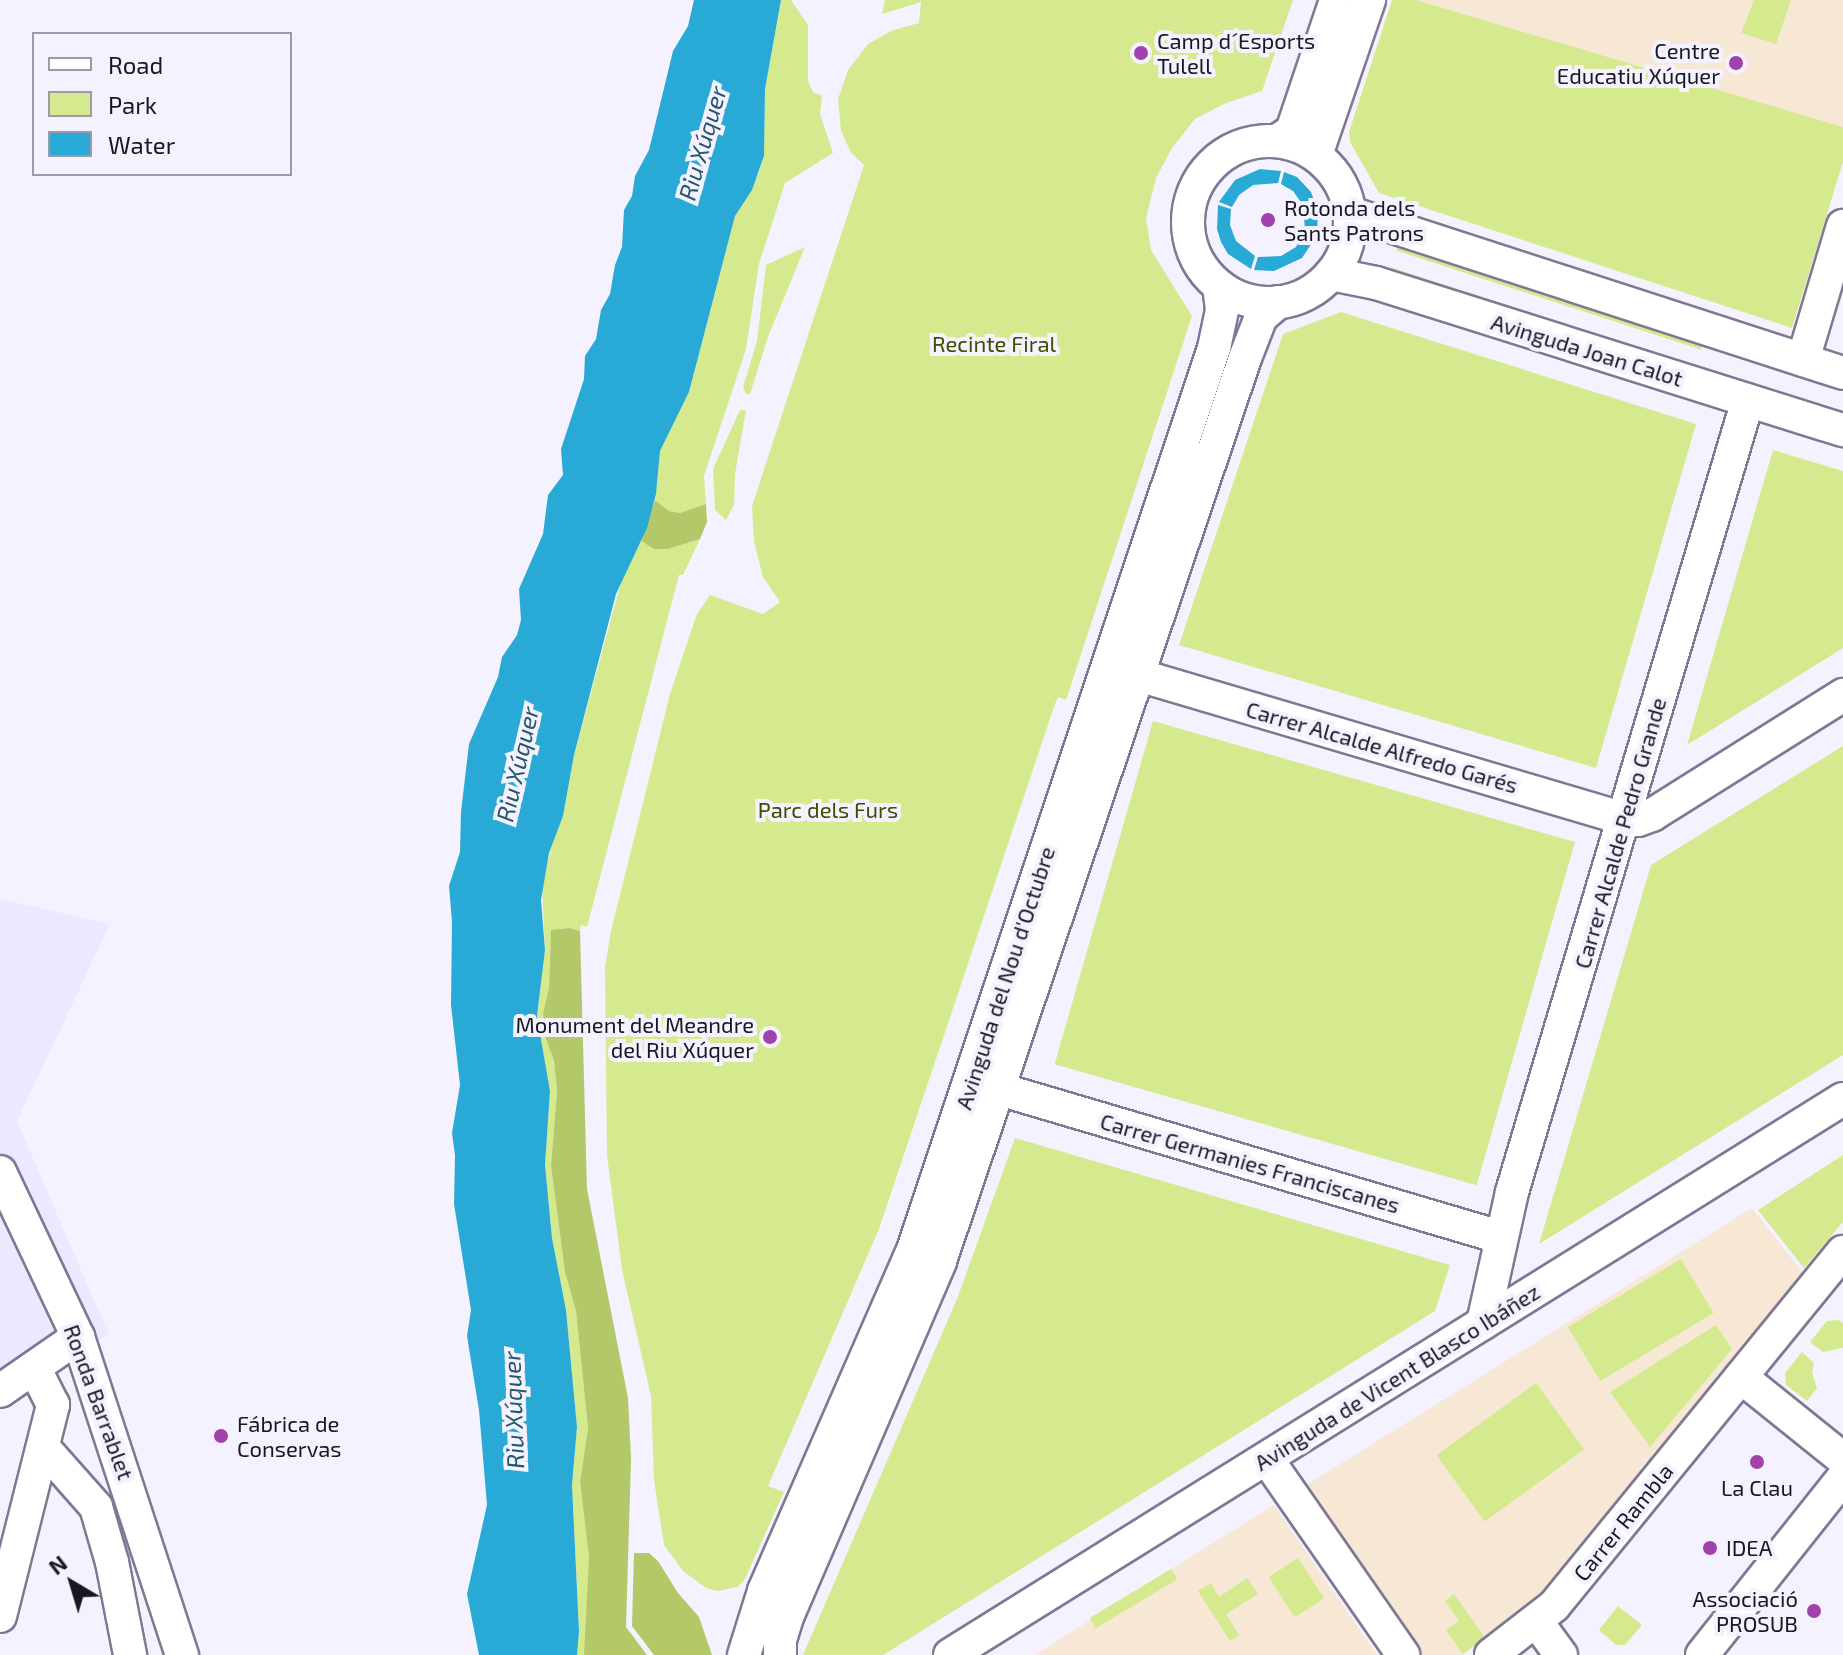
<!DOCTYPE html>
<html>
<head>
<meta charset="utf-8">
<style>
	body { margin:0 }
	#map { position:relative; width:1843px; height:1655px; overflow:hidden; background:#f4f2fe; font-family:"Exo 2",sans-serif }
	div>[style] { position:absolute }
	[style*='--x'] { left:calc(var(--x)*1px); top:calc(var(--y)*1px); width:calc(var(--w)*1px); rotate:calc(var(--a)*1deg) }
	.built>* { inset:0; background:#ede7ff }
	.education>* { inset:0; background:#f7e7d5 }
	.green>* { inset:0; background:#d5ea8e; transform-origin:0 0 }
	.forest>* { inset:0; background:#b3c869 }
	.water>* { inset:0; background:#29aad6 }
	.roads { filter:drop-shadow(2px 0 #7f7894) drop-shadow(-2px 0 #7f7894) drop-shadow(0 2px #7f7894) drop-shadow(0 -2px #7f7894) }
	.minor>* { height:32px; margin:-16px; padding:0 16px; transform-origin:16px; border-radius:16px; background:#fff }
	.minor>.ring { margin:-16px; padding:0; box-sizing:content-box; background:none; border:32px solid #fff; border-radius:50% }
	.dots>* { width:22px; height:22px; translate:-50% -50%; box-sizing:border-box; border:4px solid #f4f2fe; border-radius:50% }
	span { translate:-50% -50%; white-space:nowrap; text-align:center; line-height:1.15; -webkit-text-stroke:8px #f4f2fe; paint-order:stroke }
	.poi-label { font-size:22px; color:#191721 }
	.left { translate:0 -50%; text-align:left }
	.right { translate:-100% -50%; text-align:right }
	.park-label { font-size:22px; color:#414c01 }
	.street-label { font-size:22px; color:#191721 }
	.water-label { font-size:24px; color:#255669; font-style:italic }
	.legend { position:absolute; left:32px; top:32px; width:260px; height:144px; box-sizing:border-box; background:#f4f2fe; border:2px solid #9c9aa6; margin:0; padding:10px 14px; list-style:none; font-size:24px; color:#191721 }
	.legend li { display:flex; align-items:center; gap:16px; height:40px }
	.legend b { width:40px; border:2px solid #9c9aa6 }
	.north { position:absolute; left:32px; top:1543px; width:80px; height:80px; -webkit-text-stroke:6px #f4f2fe; paint-order:stroke; rotate:322deg; font-size:22px; font-weight:700; line-height:32px; text-align:center; color:#191721 }
	.north::after { content:''; display:block; margin:auto; width:28px; height:36px; background:#191721; clip-path:polygon(50% 0,100% 100%,50% 72%,0 100%) }
</style>
</head>
<body>
<div id="map">
	<div class="built">
		<div style="clip-path:polygon(0 899px,110px 924px,17px 1121px,109px 1335px,35px 1369px,0 1391px)"></div>
	</div>
	<div class="education">
		<div style="clip-path:polygon(1416px 0,1843px 0,1843px 127px)"></div>
		<div style="clip-path:polygon(1752px 1208px,1803px 1273px,1659px 1453px,1640px 1467px,1643px 1472px,1541px 1600px,1462px 1655px,1422px 1655px,1305px 1486px)"></div>
		<div style="clip-path:polygon(1274px 1505px,1377px 1655px,1035px 1655px,1171px 1569px)"></div>
	</div>
	<div class="green">
		<div style="clip-path:polygon(781px 0,791px 0,808px 25px,808px 81px,813px 92px,822px 96px,820px 114px,833px 153px,785px 183px,759px 264px,746px 349px,704px 476px,706px 504px,680px 513px,669px 511px,655px 500px,660px 451px,689px 392px,735px 216px,758px 175px,764px 156px,765px 89px)"></div>
		<div style="clip-path:polygon(885px 0,1293px 0,1262px 91px,1226px 103px,1195px 119px,1172px 148px,1156px 178px,1146px 218px,1151px 250px,1192px 316px,1066px 700px,1058px 697px,1055px 704px,879px 1229px,768px 1486px,784px 1492px,744px 1581px,737px 1587px,718px 1591px,706px 1588px,683px 1571px,664px 1545px,654px 1480px,651px 1396px,622px 1270px,607px 1155px,605px 967px,611px 931px,670px 694px,697px 614px,710px 595px,763px 614px,780px 602px,763px 577px,754px 542px,752px 506px,864px 165px,851px 153px,841px 131px,838px 99px,848px 70px,868px 44px,891px 31px,919px 23px,921px 2px,882px 14px)"></div>
		<div style="clip-path:polygon(1392px 0,1416px 0,1843px 127px,1843px 162px,1792px 328px,1379px 193px,1350px 142px,1349px 132px)"></div>
		<div style="clip-path:polygon(1754px 0,1791px 0,1776px 44px,1741px 33px)"></div>
		<div style="left:1399px;top:242px;width:320px;height:9px;rotate:18deg"></div>
		<div style="clip-path:polygon(805px 247px,768px 337px,750px 394px,746px 394px,743px 387px,757px 341px,766px 265px)"></div>
		<div style="left:1390px;top:267px;width:321px;height:8px;rotate:18deg"></div>
		<div style="clip-path:polygon(1341px 312px,1696px 424px,1596px 768px,1179px 645px,1283px 334px)"></div>
		<div style="clip-path:polygon(740px 410px,746px 410px,735px 474px,734px 505px,726px 520px,715px 510px,713px 469px)"></div>
		<div style="clip-path:polygon(1773px 450px,1843px 471px,1843px 648px,1687px 745px)"></div>
		<div style="clip-path:polygon(700px 539px,683px 575px,679px 575px,587px 927px,581px 925px,580px 931px,569px 928px,551px 930px,549px 988px,543px 1013px,546px 1039px,554px 1061px,557px 1091px,551px 1166px,565px 1272px,576px 1311px,588px 1428px,580px 1482px,589px 1557px,587px 1632px,584px 1655px,577px 1655px,579px 1631px,572px 1485px,577px 1427px,566px 1310px,552px 1238px,545px 1165px,550px 1091px,537px 1016px,545px 950px,542px 886px,554px 836px,563px 815px,574px 755px,623px 575px,641px 541px,654px 549px,668px 549px)"></div>
		<div style="left:1153px;top:721px;width:439px;height:357px;rotate:16deg"></div>
		<div style="clip-path:polygon(1843px 746px,1843px 1055px,1539px 1244px,1651px 865px)"></div>
		<div style="clip-path:polygon(1015px 1138px,1450px 1265px,1435px 1311px,883px 1655px,803px 1655px,957px 1299px)"></div>
		<div style="clip-path:polygon(1843px 1155px,1843px 1222px,1804px 1268px,1758px 1210px)"></div>
		<div style="left:1681px;top:1259px;width:63px;height:132px;rotate:59deg"></div>
		<div style="clip-path:polygon(1839px 1320px,1843px 1323px,1843px 1348px,1823px 1352px,1810px 1342px,1827px 1321px)"></div>
		<div style="clip-path:polygon(1716px 1325px,1732px 1349px,1650px 1447px,1610px 1392px)"></div>
		<div style="clip-path:polygon(1802px 1352px,1814px 1363px,1812px 1373px,1817px 1388px,1807px 1401px,1786px 1385px,1785px 1373px)"></div>
		<div style="left:1536px;top:1383px;width:82px;height:123px;rotate:54deg"></div>
		<div style="left:1298px;top:1558px;width:48px;height:35px;rotate:57deg"></div>
		<div style="left:1171px;top:1569px;width:12px;height:95px;rotate:59deg"></div>
		<div style="clip-path:polygon(1247px 1578px,1258px 1594px,1226px 1614px,1239px 1635px,1230px 1641px,1198px 1591px,1211px 1583px,1219px 1597px)"></div>
		<div style="clip-path:polygon(1454px 1594px,1485px 1638px,1463px 1654px,1446px 1630px,1459px 1621px,1445px 1601px)"></div>
		<div style="clip-path:polygon(1618px 1606px,1642px 1625px,1625px 1645px,1616px 1645px,1599px 1630px)"></div>
	</div>
	<div class="forest">
		<div style="clip-path:polygon(655px 500px,669px 511px,680px 513px,706px 504px,707px 522px,700px 539px,668px 549px,654px 549px,641px 541px)"></div>
		<div style="clip-path:polygon(569px 928px,580px 931px,587px 1189px,628px 1398px,631px 1459px,626px 1627px,647px 1655px,584px 1655px,589px 1557px,580px 1482px,588px 1428px,576px 1311px,565px 1272px,551px 1166px,557px 1091px,554px 1061px,546px 1039px,543px 1013px,549px 988px,551px 930px)"></div>
		<div style="clip-path:polygon(634px 1553px,649px 1553px,658px 1561px,678px 1593px,699px 1617px,712px 1655px,654px 1655px,632px 1626px)"></div>
	</div>
	<div class="water">
		<div style="clip-path:polygon(694px 0,781px 0,765px 89px,764px 156px,752px 190px,735px 216px,689px 392px,660px 451px,656px 494px,647px 528px,616px 594px,574px 755px,563px 816px,549px 853px,541px 900px,545px 950px,537px 1016px,550px 1091px,545px 1165px,552px 1238px,566px 1310px,577px 1427px,572px 1485px,579px 1631px,577px 1655px,479px 1655px,467px 1594px,487px 1505px,479px 1410px,467px 1336px,471px 1310px,454px 1204px,455px 1155px,452px 1133px,460px 1085px,451px 1005px,452px 922px,449px 886px,460px 852px,461px 812px,469px 744px,498px 677px,502px 657px,517px 635px,521px 620px,519px 589px,543px 534px,548px 495px,563px 475px,561px 449px,584px 379px,585px 356px,596px 339px,601px 310px,610px 294px,615px 265px,622px 247px,624px 210px,632px 196px,635px 176px,649px 150px,673px 51px,688px 26px)"></div>
		<div style="clip-path:polygon(1260px 169px,1281px 171px,1278px 183px,1253px 185px,1239px 195px,1232px 207px,1219px 202px,1235px 180px)"></div>
		<div style="clip-path:polygon(1284px 172px,1297px 177px,1311px 192px,1318px 211px,1317px 234px,1305px 230px,1303px 205px,1293px 191px,1281px 184px)"></div>
		<div style="clip-path:polygon(1218px 205px,1231px 209px,1230px 225px,1236px 241px,1255px 256px,1251px 269px,1228px 254px,1221px 242px,1217px 229px)"></div>
		<div style="clip-path:polygon(1304px 233px,1316px 237px,1302px 258px,1274px 271px,1254px 270px,1258px 257px,1281px 256px,1296px 247px)"></div>
	</div>
	<div class="roads">
		<div class="minor">
			<div style="--x:1277;--y:141;--w:18;--a:-34"></div>
			<div style="--x:1292;--y:131;--w:138;--a:-71.4"></div>
			<div class="ring" style="left:1188px;top:141px;width:130px;height:130px"></div>
			<div style="--x:1316;--y:155;--w:164;--a:-71.1"></div>
			<div style="--x:1350;--y:213;--w:518;--a:17.98"></div>
			<div style="--x:1331;--y:274;--w:46;--a:11.3"></div>
			<div style="--x:1376;--y:283;--w:490;--a:17.5"></div>
			<div style="--x:1803;--y:360;--w:140;--a:-73.4"></div>
			<div style="--x:1138;--y:675;--w:508;--a:16.47"></div>
			<div style="--x:1625;--y:819;--w:13;--a:4"></div>
			<div style="--x:1638;--y:820;--w:15;--a:-20"></div>
			<div style="--x:1652;--y:815;--w:226;--a:-32.1"></div>
			<div style="--x:999;--y:1089;--w:522;--a:16.46"></div>
			<div style="--x:0;--y:1172;--w:183;--a:64.7"></div>
			<div style="--x:78;--y:1337;--w:335;--a:71.9"></div>
			<div style="--x:1483;--y:1323;--w:134;--a:-77.5"></div>
			<div style="--x:1512;--y:1192;--w:826;--a:-73.41"></div>
			<div style="--x:1741;--y:1377;--w:131;--a:38.8"></div>
			<div style="--x:0;--y:1391;--w:95;--a:-34.7"></div>
			<div style="--x:43;--y:1447;--w:80;--a:48.5"></div>
			<div style="--x:96;--y:1507;--w:57;--a:73.8"></div>
			<div style="--x:112;--y:1562;--w:95;--a:79"></div>
			<div style="--x:1267;--y:1459;--w:239;--a:55.2"></div>
			<div style="--x:0;--y:1616;--w:218;--a:-75.9"></div>
			<div style="--x:53;--y:1405;--w:40;--a:-116.6"></div>
			<div style="--x:1537;--y:1622;--w:41;--a:54"></div>
			<div style="--x:744;--y:1655;--w:67;--a:-72.6"></div>
			<div style="--x:764;--y:1591;--w:375;--a:-66.4"></div>
			<div style="--x:914;--y:1247;--w:948;--a:-71.55"></div>
			<div style="--x:1214;--y:348;--w:39;--a:-78"></div>
			<div style="--x:1222;--y:310;--w:24;--a:-97"></div>
			<div style="--x:780;--y:1655;--w:15;--a:-90"></div>
			<div style="--x:780;--y:1640;--w:24;--a:-73"></div>
			<div style="--x:787;--y:1617;--w:387;--a:-66.7"></div>
			<div style="--x:940;--y:1261;--w:953;--a:-71.34"></div>
			<div style="--x:1245;--y:358;--w:44;--a:-68.7"></div>
			<div style="--x:1261;--y:317;--w:23;--a:-41"></div>
			<div style="--x:950;--y:1655;--w:1052;--a:-31.91"></div>
			<div style="--x:1491;--y:1655;--w:80;--a:-37.9"></div>
			<div style="--x:1554;--y:1606;--w:457;--a:-50.8"></div>
			<div style="--x:1702;--y:1655;--w:226;--a:-51.5"></div>
		</div>
	</div>
	<div class="dots">
		<div style="left:1141px;top:53px;background:#a142ab"></div>
		<div style="left:1736px;top:63px;background:#a142ab"></div>
		<div style="left:1268px;top:220px;background:#a142ab"></div>
		<div style="left:770px;top:1037px;background:#a142ab"></div>
		<div style="left:221px;top:1436px;background:#a142ab"></div>
		<div style="left:1757px;top:1462px;background:#a142ab"></div>
		<div style="left:1710px;top:1548px;background:#a142ab"></div>
		<div style="left:1814px;top:1611px;background:#a142ab"></div>
	</div>
	<div class="poi-label">
		<span class="left" style="left:1157px;top:53px">Camp d´Esports<br>Tulell</span>
		<span class="right" style="left:1720px;top:63px">Centre<br>Educatiu Xúquer</span>
		<span class="left" style="left:1284px;top:220px">Rotonda dels<br>Sants Patrons</span>
		<span class="right" style="left:754px;top:1037px">Monument del Meandre<br>del Riu Xúquer</span>
		<span class="left" style="left:237px;top:1436px">Fábrica de<br>Conservas</span>
		<span style="left:1757px;top:1488px">La Clau</span>
		<span class="left" style="left:1726px;top:1548px">IDEA</span>
		<span class="right" style="left:1798px;top:1611px">Associació<br>PROSUB</span>
	</div>
	<div class="park-label">
		<span style="left:994px;top:344px">Recinte Firal</span>
		<span style="left:828px;top:810px">Parc dels Furs</span>
	</div>
	<div class="street-label">
		<span style="left:1587px;top:350px;rotate:17deg">Avinguda Joan Calot</span>
		<span style="left:1382px;top:747px;rotate:16deg">Carrer Alcalde Alfredo Garés</span>
		<span style="left:1620px;top:833px;rotate:-74deg">Carrer Alcalde Pedro Grande</span>
		<span style="left:1005px;top:978px;rotate:-72deg">Avinguda del Nou d'Octubre</span>
		<span style="left:1250px;top:1163px;rotate:16deg">Carrer Germanies Franciscanes</span>
		<span style="left:1397px;top:1377px;rotate:-32deg">Avinguda de Vicent Blasco Ibáñez</span>
		<span style="left:99px;top:1402px;rotate:70deg">Ronda Barrablet</span>
		<span style="left:1623px;top:1522px;rotate:-51deg">Carrer Rambla</span>
	</div>
	<div class="water-label">
		<span style="left:702px;top:143px;rotate:-74deg">Riu Xúquer</span>
		<span style="left:517px;top:764px;rotate:-77deg">Riu Xúquer</span>
		<span style="left:513px;top:1410px;rotate:-92deg">Riu Xúquer</span>
	</div>
	<ul class="legend">
	<li><b style="height:10px;background:#fff"></b>Road</li>
	<li><b style="height:22px;background:#d5ea8e"></b>Park</li>
	<li><b style="height:22px;background:#29aad6"></b>Water</li>
	</ul>
	<div class="north">N</div>
</div>
</body>
</html>
